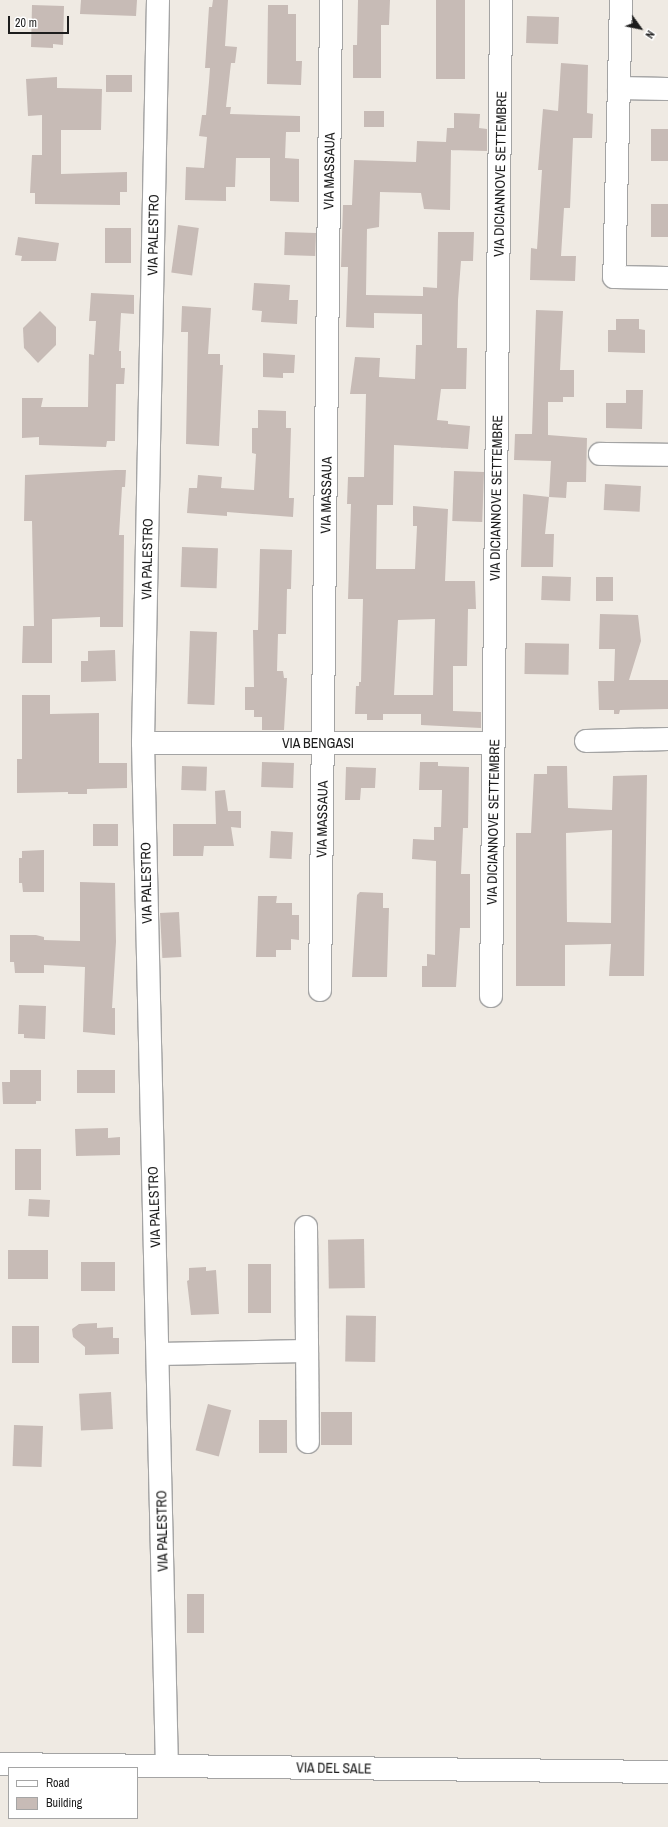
<!DOCTYPE html>
<html>
<head>
<meta charset="utf-8">
<style>
	body { margin:0 }
	#map { position:relative; width:668px; height:1827px; overflow:hidden; background:#efeae3; font-family:"Archivo Narrow",sans-serif }
	div>[style] { position:absolute }
	[style*='--x'] { left:calc(var(--x)*1px); top:calc(var(--y)*1px); width:calc(var(--w)*1px); rotate:calc(var(--a)*1deg) }
	.building>* { inset:0; background:#c7bbb6; transform-origin:0 0 }
	.roads { filter:drop-shadow(1px 0 #a4a4a4) drop-shadow(-1px 0 #a4a4a4) drop-shadow(0 1px #a4a4a4) drop-shadow(0 -1px #a4a4a4) }
	.minor>* { height:22px; margin:-11px; padding:0 11px; transform-origin:11px; border-radius:11px; background:#fff }
	span { translate:-50% -50%; white-space:nowrap; text-align:center; line-height:1.15; -webkit-text-stroke:3px #fff; paint-order:stroke }
	.street-label { font-size:14px; color:#1d1d1d }
	.legend { position:absolute; left:8px; top:1767px; width:130px; height:52px; box-sizing:border-box; background:#fff; border:1px solid #a5a5a5; margin:0; padding:5px 7px; list-style:none; font-size:12px; color:#1d1d1d }
	.legend li { display:flex; align-items:center; gap:8px; height:20px }
	.legend b { width:20px; border:1px solid #a5a5a5 }
	.north { position:absolute; left:620px; top:8px; width:40px; height:40px; -webkit-text-stroke:3px #fff; paint-order:stroke; rotate:123deg; font-size:11px; font-weight:700; line-height:16px; text-align:center; color:#1d1d1d }
	.north::after { content:''; display:block; margin:auto; width:14px; height:18px; background:#1d1d1d; clip-path:polygon(50% 0,100% 100%,50% 72%,0 100%) }
	.scale { position:absolute; left:8px; top:16px; width:61px; height:18px; box-sizing:border-box; border:2px solid #1d1d1d; border-top:0; padding-left:5px; font-size:12px; line-height:14px; white-space:nowrap; color:#1d1d1d; -webkit-text-stroke:3px #fff; paint-order:stroke }
</style>
</head>
<body>
<div id="map">
	<div class="building">
		<div style="clip-path:polygon(81px 0,137px 0,136px 16px,80px 14px)"></div>
		<div style="clip-path:polygon(213px 0,228px 0,225px 46px,237px 47px,235px 63px,231px 63px,226px 107px,231px 107px,230px 114px,300px 116px,300px 132px,286px 132px,285px 158px,299px 159px,299px 202px,270px 201px,270px 158px,236px 158px,235px 187px,226px 187px,226px 201px,185px 200px,186px 167px,204px 168px,207px 137px,199px 136px,202px 115px,206px 115px,209px 82px,210px 68px,205px 68px,209px 7px,212px 7px)"></div>
		<div style="clip-path:polygon(358px 0,390px 0,389px 25px,381px 25px,381px 78px,353px 78px,353px 45px,357px 45px)"></div>
		<div style="left:436px;top:0;width:29px;height:79px"></div>
		<div style="clip-path:polygon(32px 5px,64px 6px,63px 45px,53px 44px,53px 48px,31px 47px)"></div>
		<div style="clip-path:polygon(268px 5px,288px 5px,288px 14px,296px 14px,296px 61px,302px 61px,301px 85px,267px 84px)"></div>
		<div style="left:527px;top:16px;width:32px;height:27px;rotate:2deg"></div>
		<div style="clip-path:polygon(561px 63px,588px 65px,587px 113px,593px 114px,592px 138px,573px 138px,570px 208px,564px 208px,561px 256px,576px 256px,575px 281px,530px 280px,531px 248px,537px 249px,542px 170px,538px 170px,543px 109px,558px 111px)"></div>
		<div style="left:132px;top:75px;width:17px;height:26px;rotate:90deg"></div>
		<div style="clip-path:polygon(57px 77px,57px 88px,102px 89px,101px 130px,61px 130px,61px 174px,127px 172px,127px 192px,120px 192px,120px 205px,35px 204px,35px 193px,30px 193px,32px 155px,42px 155px,42px 115px,28px 116px,26px 79px)"></div>
		<div style="left:364px;top:111px;width:20px;height:16px"></div>
		<div style="clip-path:polygon(evenodd,454px 113px,480px 114px,479px 128px,487px 129px,487px 151px,451px 150px,450px 210px,424px 209px,421px 193px,380px 192px,379px 227px,367px 229px,366px 295px,423px 296px,423px 287px,437px 288px,438px 232px,474px 232px,473px 261px,461px 261px,458px 300px,457px 348px,467px 348px,466px 389px,441px 389px,437px 420px,448px 421px,448px 424px,470px 426px,468px 449px,394px 445px,393px 505px,377px 505px,376px 569px,415px 569px,417px 526px,413px 526px,413px 506px,448px 509px,445px 581px,475px 581px,476px 609px,468px 609px,467px 666px,453px 666px,453px 711px,481px 712px,481px 728px,421px 725px,421px 714px,383px 714px,383px 720px,367px 720px,367px 714px,355px 714px,356px 686px,359px 686px,359px 682px,361px 682px,363px 599px,348px 599px,351px 504px,347px 504px,348px 477px,364px 477px,366px 394px,350px 394px,355px 357px,380px 358px,379px 377px,415px 379px,416px 345px,422px 345px,422px 314px,374px 313px,374px 328px,346px 327px,348px 267px,341px 267px,343px 205px,352px 205px,354px 160px,416px 162px,417px 141px,446px 142px,447px 128px,454px 128px,454px 113px,435px 619px,433px 695px,394px 695px,398px 620px,435px 619px)"></div>
		<div style="left:651px;top:129px;width:17px;height:32px"></div>
		<div style="left:651px;top:204px;width:17px;height:33px"></div>
		<div style="left:178px;top:225px;width:21px;height:48px;rotate:8deg"></div>
		<div style="left:105px;top:228px;width:26px;height:35px"></div>
		<div style="left:285px;top:232px;width:31px;height:23px;rotate:2deg"></div>
		<div style="clip-path:polygon(18px 237px,59px 243px,56px 261px,21px 261px,22px 256px,15px 255px)"></div>
		<div style="clip-path:polygon(254px 283px,290px 285px,289px 300px,298px 300px,297px 324px,261px 322px,262px 311px,252px 310px)"></div>
		<div style="clip-path:polygon(91px 293px,134px 295px,134px 314px,121px 313px,119px 351px,121px 351px,121px 368px,125px 368px,124px 384px,116px 384px,115px 441px,107px 441px,106px 447px,39px 445px,39px 437px,22px 438px,22px 398px,43px 398px,41px 407px,88px 407px,89px 354px,94px 355px,96px 321px,89px 321px)"></div>
		<div style="clip-path:polygon(182px 306px,211px 308px,208px 354px,220px 354px,220px 365px,223px 365px,219px 446px,186px 444px,188px 332px,181px 332px)"></div>
		<div style="clip-path:polygon(536px 310px,563px 311px,560px 370px,574px 370px,574px 397px,563px 397px,563px 402px,548px 402px,548px 435px,587px 438px,586px 482px,567px 482px,566px 498px,549px 497px,551px 461px,514px 460px,515px 434px,532px 434px)"></div>
		<div style="clip-path:polygon(40px 311px,56px 327px,56px 345px,38px 363px,24px 348px,23px 328px)"></div>
		<div style="clip-path:polygon(616px 319px,639px 319px,639px 329px,645px 330px,645px 353px,608px 352px,608px 330px,616px 330px)"></div>
		<div style="clip-path:polygon(263px 353px,295px 355px,294px 373px,283px 373px,283px 378px,263px 377px)"></div>
		<div style="clip-path:polygon(626px 390px,643px 390px,642px 429px,606px 428px,606px 403px,626px 403px)"></div>
		<div style="clip-path:polygon(258px 410px,286px 411px,286px 428px,291px 428px,289px 498px,294px 498px,293px 517px,227px 512px,227px 516px,187px 513px,189px 488px,197px 488px,198px 475px,222px 477px,221px 488px,254px 490px,256px 454px,252px 453px,252px 428px,258px 428px)"></div>
		<div style="clip-path:polygon(116px 470px,126px 470px,125px 487px,122px 487px,119px 535px,124px 535px,123px 627px,100px 627px,100px 617px,52px 619px,52px 663px,22px 663px,23px 626px,34px 626px,32px 521px,24px 521px,25px 475px)"></div>
		<div style="left:454px;top:471px;width:30px;height:50px;rotate:2deg"></div>
		<div style="left:605px;top:484px;width:36px;height:26px;rotate:3deg"></div>
		<div style="clip-path:polygon(523px 494px,549px 497px,545px 534px,554px 534px,553px 567px,521px 567px)"></div>
		<div style="left:182px;top:547px;width:36px;height:40px;rotate:2deg"></div>
		<div style="clip-path:polygon(260px 549px,292px 550px,291px 589px,287px 589px,286px 634px,278px 634px,277px 671px,283px 671px,284px 678px,287px 678px,284px 730px,262px 730px,262px 717px,254px 717px,254px 710px,245px 710px,245px 687px,254px 687px,253px 630px,258px 630px)"></div>
		<div style="left:571px;top:577px;width:24px;height:29px;rotate:92deg"></div>
		<div style="left:596px;top:577px;width:17px;height:24px"></div>
		<div style="clip-path:polygon(600px 614px,638px 615px,641px 641px,629px 680px,668px 680px,668px 709px,620px 710px,619px 714px,614px 714px,614px 710px,599px 710px,598px 681px,614px 681px,615px 649px,599px 649px)"></div>
		<div style="left:190px;top:631px;width:27px;height:73px;rotate:2deg"></div>
		<div style="left:525px;top:643px;width:44px;height:31px;rotate:1deg"></div>
		<div style="clip-path:polygon(115px 650px,116px 681px,81px 682px,81px 661px,88px 661px,88px 651px)"></div>
		<div style="clip-path:polygon(22px 695px,50px 695px,50px 714px,99px 713px,99px 763px,127px 763px,127px 788px,87px 789px,87px 794px,68px 794px,68px 792px,17px 793px,17px 759px,22px 759px)"></div>
		<div style="left:262px;top:762px;width:32px;height:25px;rotate:2deg"></div>
		<div style="clip-path:polygon(420px 762px,438px 762px,438px 766px,469px 767px,468px 828px,463px 828px,461px 874px,470px 874px,470px 928px,460px 928px,456px 987px,422px 987px,422px 966px,427px 966px,427px 954px,435px 955px,436px 861px,412px 859px,413px 839px,434px 840px,434px 827px,441px 827px,442px 790px,419px 790px)"></div>
		<div style="left:182px;top:766px;width:25px;height:24px;rotate:2deg"></div>
		<div style="clip-path:polygon(evenodd,547px 766px,567px 766px,568px 808px,612px 810px,613px 776px,647px 775px,644px 976px,609px 976px,611px 944px,565px 945px,565px 986px,516px 986px,516px 833px,531px 833px,534px 774px,547px 774px,547px 766px,612px 830px,611px 923px,567px 922px,566px 833px,612px 830px)"></div>
		<div style="clip-path:polygon(346px 767px,376px 768px,375px 788px,361px 788px,360px 800px,345px 800px)"></div>
		<div style="clip-path:polygon(225px 790px,228px 811px,241px 811px,241px 828px,231px 827px,234px 846px,204px 846px,203px 856px,173px 856px,173px 824px,216px 824px,215px 791px)"></div>
		<div style="left:93px;top:824px;width:25px;height:22px"></div>
		<div style="left:271px;top:831px;width:22px;height:27px;rotate:3deg"></div>
		<div style="clip-path:polygon(44px 850px,44px 892px,23px 892px,22px 883px,19px 883px,19px 858px,22px 858px,22px 851px)"></div>
		<div style="clip-path:polygon(80px 882px,115px 883px,116px 942px,112px 1008px,115px 1008px,115px 1035px,83px 1032px,85px 967px,44px 965px,44px 973px,15px 973px,14px 962px,10px 962px,10px 935px,36px 935px,44px 937px,44px 940px,80px 941px)"></div>
		<div style="clip-path:polygon(360px 892px,383px 893px,383px 908px,389px 908px,387px 977px,352px 977px,357px 895px)"></div>
		<div style="clip-path:polygon(258px 896px,277px 896px,276px 903px,292px 903px,292px 915px,299px 915px,299px 940px,291px 939px,291px 950px,276px 950px,276px 957px,256px 957px)"></div>
		<div style="left:179px;top:912px;width:45px;height:19px;rotate:87deg"></div>
		<div style="clip-path:polygon(19px 1005px,46px 1006px,45px 1039px,24px 1038px,24px 1034px,18px 1034px)"></div>
		<div style="clip-path:polygon(10px 1070px,41px 1070px,41px 1101px,36px 1101px,36px 1104px,3px 1104px,2px 1082px,10px 1082px)"></div>
		<div style="left:77px;top:1070px;width:38px;height:23px"></div>
		<div style="clip-path:polygon(108px 1128px,108px 1138px,120px 1137px,120px 1155px,76px 1156px,75px 1129px)"></div>
		<div style="left:15px;top:1149px;width:26px;height:41px"></div>
		<div style="left:29px;top:1199px;width:21px;height:17px;rotate:3deg"></div>
		<div style="left:364px;top:1239px;width:49px;height:36px;rotate:89deg"></div>
		<div style="left:8px;top:1250px;width:40px;height:29px"></div>
		<div style="left:81px;top:1262px;width:34px;height:29px"></div>
		<div style="left:248px;top:1264px;width:23px;height:49px"></div>
		<div style="clip-path:polygon(206px 1267px,206px 1271px,216px 1270px,219px 1314px,191px 1315px,187px 1281px,189px 1280px,189px 1268px)"></div>
		<div style="left:376px;top:1316px;width:46px;height:30px;rotate:91deg"></div>
		<div style="clip-path:polygon(97px 1323px,97px 1328px,113px 1327px,113px 1338px,119px 1338px,119px 1354px,85px 1355px,85px 1347px,73px 1337px,72px 1329px,79px 1324px)"></div>
		<div style="left:12px;top:1326px;width:27px;height:37px"></div>
		<div style="left:111px;top:1392px;width:37px;height:32px;rotate:87deg"></div>
		<div style="left:208px;top:1404px;width:24px;height:48px;rotate:15deg"></div>
		<div style="left:321px;top:1412px;width:31px;height:33px"></div>
		<div style="left:287px;top:1420px;width:33px;height:28px;rotate:90deg"></div>
		<div style="left:14px;top:1425px;width:29px;height:41px;rotate:2deg"></div>
		<div style="left:187px;top:1594px;width:17px;height:39px"></div>
	</div>
	<div class="roads">
		<div class="minor">
			<div style="--x:158;--y:0;--w:743;--a:91.16"></div>
			<div style="--x:143;--y:743;--w:1023;--a:88.66"></div>
			<div style="--x:621;--y:0;--w:277;--a:91.4"></div>
			<div style="--x:614;--y:277;--w:54;--a:1.1"></div>
			<div style="--x:619;--y:88;--w:49;--a:1.2"></div>
			<div style="--x:600;--y:454;--w:68;--a:0.8"></div>
			<div style="--x:586;--y:741;--w:82;--a:-1.4"></div>
			<div style="--x:143;--y:743;--w:351;--a:0"></div>
			<div style="--x:320;--y:990;--w:990;--a:-89.36"></div>
			<div style="--x:491;--y:996;--w:996;--a:-89.42"></div>
			<div style="--x:306;--y:1227;--w:215;--a:89.5"></div>
			<div style="--x:158;--y:1354;--w:149;--a:-1.2"></div>
			<div style="--x:0;--y:1764;--w:668;--a:0.69"></div>
		</div>
	</div>
	<div class="street-label">
		<span style="left:329px;top:171px;rotate:-89deg">VIA MASSAUA</span>
		<span style="left:500px;top:174px;rotate:-89deg">VIA DICIANNOVE SETTEMBRE</span>
		<span style="left:153px;top:235px;rotate:-89deg">VIA PALESTRO</span>
		<span style="left:326px;top:495px;rotate:-89deg">VIA MASSAUA</span>
		<span style="left:496px;top:498px;rotate:-89deg">VIA DICIANNOVE SETTEMBRE</span>
		<span style="left:147px;top:559px;rotate:-89deg">VIA PALESTRO</span>
		<span style="left:318px;top:743px">VIA BENGASI</span>
		<span style="left:322px;top:819px;rotate:-89deg">VIA MASSAUA</span>
		<span style="left:493px;top:822px;rotate:-89deg">VIA DICIANNOVE SETTEMBRE</span>
		<span style="left:146px;top:883px;rotate:-91deg">VIA PALESTRO</span>
		<span style="left:154px;top:1207px;rotate:-92deg">VIA PALESTRO</span>
		<span style="left:162px;top:1531px;rotate:-91deg">VIA PALESTRO</span>
		<span style="left:334px;top:1768px;rotate:1deg">VIA DEL SALE</span>
	</div>
	<ul class="legend">
	<li><b style="height:5px;background:#fff"></b>Road</li>
	<li><b style="height:11px;background:#c7bbb6"></b>Building</li>
	</ul>
	<div class="north">N</div>
	<div class="scale">20 m</div>
</div>
</body>
</html>
